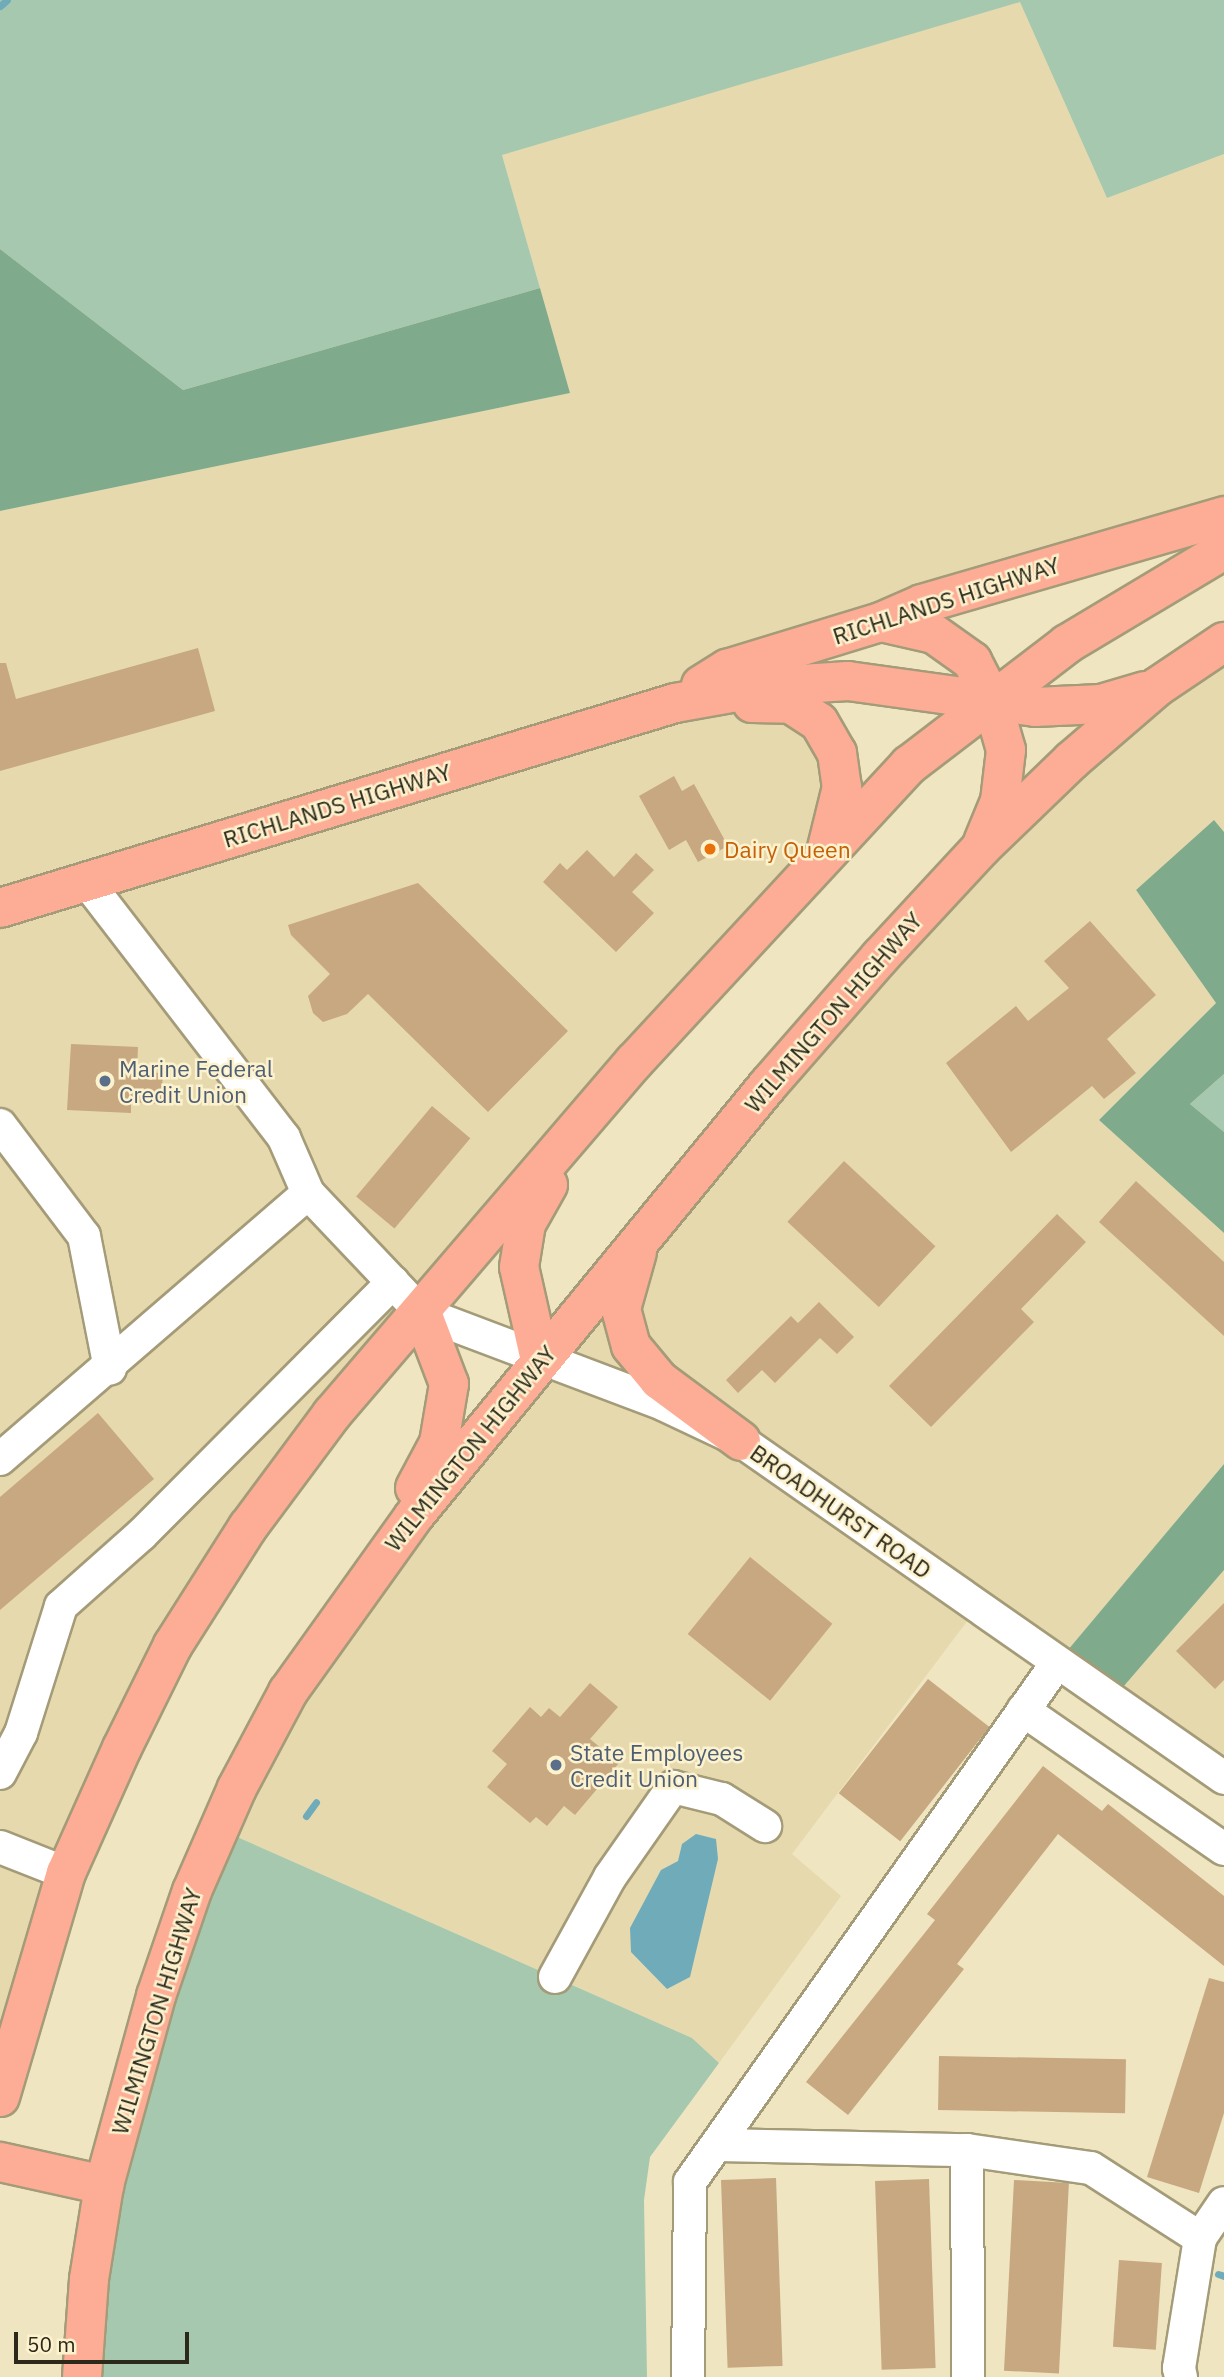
<!DOCTYPE html>
<html>
<head>
<meta charset="utf-8">
<style>
	body { margin:0 }
	#map { position:relative; width:1224px; height:2377px; overflow:hidden; background:#efe5c0; font-family:"IBM Plex Sans",sans-serif }
	div>[style] { position:absolute }
	[style*='--x'] { left:calc(var(--x)*1px); top:calc(var(--y)*1px); width:calc(var(--w)*1px); rotate:calc(var(--a)*1deg) }
	.built>* { inset:0; background:#e6d9ae }
	.green>* { inset:0; background:#a5c8af }
	.forest>* { inset:0; background:#7fab8c }
	.water>* { inset:0; background:#70abba }
	.stream>* { height:7px; margin:-3.5px; padding:0 3.5px; transform-origin:3.5px; border-radius:3.5px; background:#70abba }
	.building>* { inset:0; background:#c7a880; transform-origin:0 0 }
	.roads { filter:drop-shadow(2px 0 #a49b78) drop-shadow(-2px 0 #a49b78) drop-shadow(0 2px #a49b78) drop-shadow(0 -2px #a49b78) }
	.minor>* { height:32px; margin:-16px; padding:0 16px; transform-origin:16px; border-radius:16px; background:#fff }
	.major>* { height:38px; margin:-19px; padding:0 19px; transform-origin:19px; border-radius:19px; background:#fdad96 }
	.dots>* { width:19px; height:19px; translate:-50% -50%; box-sizing:border-box; border:4px solid #fcf2cd; border-radius:50% }
	span { translate:-50% -50%; white-space:nowrap; text-align:center; line-height:1.15; -webkit-text-stroke:5px #fcf2cd; paint-order:stroke }
	.street-label { font-size:23px; color:#2c281a }
	.food-label { font-size:23px; color:#c56008 }
	.left { translate:0 -50%; text-align:left }
	.service-label { font-size:23px; color:#4e5e75 }
	.scale { position:absolute; left:14px; top:2332px; width:175px; height:32px; box-sizing:border-box; border:4px solid #2c281a; border-top:0; padding-left:9px; font-size:21px; line-height:24px; white-space:nowrap; color:#2c281a; -webkit-text-stroke:5px #fcf2cd; paint-order:stroke }
</style>
</head>
<body>
<div id="map">
	<div class="built">
		<div style="clip-path:polygon(1020px 1px,1107px 198px,1224px 154px,1224px 516px,727px 669px,819px 722px,827px 850px,588px 1115px,173px 1645px,0 2097px,0 511px,570px 393px,502px 155px)"></div>
		<div style="clip-path:polygon(1224px 642px,1224px 832px,1214px 820px,1136px 890px,1216px 1003px,1099px 1120px,1224px 1233px,1224px 1464px,1057px 1663px,977px 1608px,792px 1854px,841px 1896px,719px 2063px,692px 2038px,219px 1829px,288px 1692px,880px 957px)"></div>
		<div style="clip-path:polygon(1224px 1570px,1224px 1778px,1111px 1701px)"></div>
	</div>
	<div class="green">
		<div style="clip-path:polygon(0 0,1224px 0,1224px 154px,1107px 198px,1020px 2px,502px 155px,540px 288px,183px 390px,0 249px)"></div>
		<div style="clip-path:polygon(1224px 1074px,1224px 1132px,1190px 1104px)"></div>
		<div style="clip-path:polygon(219px 1829px,692px 2038px,719px 2063px,650px 2157px,644px 2200px,647px 2377px,82px 2377px,89px 2279px)"></div>
	</div>
	<div class="forest">
		<div style="clip-path:polygon(0 249px,183px 390px,540px 288px,570px 393px,0 511px)"></div>
		<div style="clip-path:polygon(1214px 820px,1224px 832px,1224px 1074px,1190px 1104px,1224px 1132px,1224px 1233px,1099px 1120px,1216px 1003px,1136px 890px)"></div>
		<div style="clip-path:polygon(1224px 1464px,1224px 1570px,1111px 1701px,1057px 1663px)"></div>
	</div>
	<div class="water">
		<div style="clip-path:polygon(696px 1834px,716px 1839px,718px 1859px,690px 1977px,667px 1989px,631px 1952px,630px 1928px,661px 1870px,678px 1861px,682px 1844px)"></div>
	</div>
	<div class="stream">
		<div style="--x:0;--y:6;--w:9;--a:-41"></div>
		<div style="--x:306;--y:1816;--w:17;--a:-54"></div>
		<div style="--x:1218;--y:2274;--w:6;--a:18"></div>
	</div>
	<div class="building">
		<div style="clip-path:polygon(198px 648px,215px 711px,0 771px,0 663px,6px 663px,16px 699px)"></div>
		<div style="clip-path:polygon(674px 776px,682px 791px,694px 784px,728px 846px,698px 862px,686px 840px,669px 850px,639px 796px)"></div>
		<div style="clip-path:polygon(587px 850px,614px 877px,636px 853px,654px 870px,632px 892px,654px 913px,616px 952px,543px 882px,560px 863px,567px 870px)"></div>
		<div style="clip-path:polygon(418px 883px,568px 1031px,488px 1112px,368px 994px,347px 1014px,323px 1022px,313px 1013px,308px 996px,330px 974px,291px 935px,288px 925px)"></div>
		<div style="clip-path:polygon(1090px 921px,1156px 995px,1107px 1039px,1136px 1073px,1104px 1099px,1092px 1086px,1011px 1152px,946px 1063px,1016px 1006px,1028px 1021px,1069px 988px,1044px 961px)"></div>
		<div style="clip-path:polygon(71px 1044px,138px 1047px,137px 1072px,163px 1073px,161px 1104px,131px 1102px,131px 1113px,67px 1110px)"></div>
		<div style="left:432px;top:1106px;width:50px;height:118px;rotate:40deg"></div>
		<div style="left:844px;top:1161px;width:125px;height:83px;rotate:43deg"></div>
		<div style="clip-path:polygon(1136px 1181px,1224px 1262px,1224px 1336px,1099px 1222px)"></div>
		<div style="clip-path:polygon(1057px 1214px,1086px 1242px,1021px 1309px,1034px 1322px,931px 1427px,889px 1386px)"></div>
		<div style="clip-path:polygon(819px 1302px,854px 1337px,837px 1354px,820px 1338px,775px 1383px,762px 1370px,738px 1393px,726px 1380px,791px 1316px,798px 1323px)"></div>
		<div style="clip-path:polygon(98px 1413px,154px 1479px,0 1610px,0 1497px)"></div>
		<div style="left:750px;top:1557px;width:106px;height:99px;rotate:39deg"></div>
		<div style="clip-path:polygon(1224px 1603px,1224px 1680px,1215px 1689px,1176px 1651px)"></div>
		<div style="left:928px;top:1679px;width:78px;height:145px;rotate:38deg"></div>
		<div style="clip-path:polygon(590px 1683px,618px 1707px,590px 1739px,619px 1763px,575px 1815px,564px 1806px,547px 1826px,536px 1817px,530px 1823px,487px 1787px,507px 1764px,492px 1751px,530px 1707px,541px 1717px,549px 1708px,560px 1717px)"></div>
		<div style="clip-path:polygon(1043px 1766px,1102px 1811px,1108px 1804px,1224px 1896px,1224px 1966px,1058px 1834px,957px 1964px,964px 1969px,848px 2115px,806px 2082px,935px 1920px,927px 1914px)"></div>
		<div style="clip-path:polygon(1209px 1978px,1224px 1982px,1224px 2113px,1199px 2193px,1147px 2177px)"></div>
		<div style="left:939px;top:2056px;width:187px;height:54px;rotate:1deg"></div>
		<div style="left:776px;top:2178px;width:188px;height:55px;rotate:88deg"></div>
		<div style="left:929px;top:2179px;width:189px;height:54px;rotate:88deg"></div>
		<div style="left:1014px;top:2180px;width:55px;height:191px;rotate:3deg"></div>
		<div style="left:1119px;top:2260px;width:43px;height:87px;rotate:4deg"></div>
	</div>
	<div class="roads">
		<div class="minor">
			<div style="--x:87;--y:882;--w:323;--a:52.4"></div>
			<div style="--x:284;--y:1138;--w:60;--a:66.4"></div>
			<div style="--x:308;--y:1193;--w:166;--a:46.5"></div>
			<div style="--x:422;--y:1313;--w:260;--a:20.7"></div>
			<div style="--x:665;--y:1405;--w:84;--a:25.3"></div>
			<div style="--x:741;--y:1441;--w:589;--a:34.9"></div>
			<div style="--x:0;--y:1125;--w:139;--a:52.9"></div>
			<div style="--x:84;--y:1236;--w:135;--a:78.9"></div>
			<div style="--x:0;--y:1459;--w:407;--a:-40.8"></div>
			<div style="--x:1023;--y:1710;--w:244;--a:34.7"></div>
			<div style="--x:0;--y:1773;--w:45;--a:-62.3"></div>
			<div style="--x:21;--y:1733;--w:133;--a:-72.5"></div>
			<div style="--x:61;--y:1606;--w:107;--a:-41.6"></div>
			<div style="--x:141;--y:1535;--w:357;--a:-45.1"></div>
			<div style="--x:0;--y:1847;--w:71;--a:21.5"></div>
			<div style="--x:555;--y:1977;--w:114;--a:-61.2"></div>
			<div style="--x:610;--y:1877;--w:110;--a:-55"></div>
			<div style="--x:673;--y:1787;--w:50;--a:13.8"></div>
			<div style="--x:722;--y:1799;--w:51;--a:32.1"></div>
			<div style="--x:718;--y:2145;--w:249;--a:1.2"></div>
			<div style="--x:967;--y:2150;--w:125;--a:8.3"></div>
			<div style="--x:1091;--y:2168;--w:130;--a:32.7"></div>
			<div style="--x:1200;--y:2238;--w:42;--a:-55.6"></div>
			<div style="--x:967;--y:2150;--w:227;--a:89.7"></div>
			<div style="--x:688;--y:2377;--w:195;--a:-89.4"></div>
			<div style="--x:690;--y:2182;--w:636;--a:-54.73"></div>
			<div style="--x:1181;--y:2377;--w:9;--a:-103"></div>
			<div style="--x:1179;--y:2368;--w:132;--a:-80.8"></div>
		</div>
		<div class="major">
			<div style="--x:881;--y:622;--w:54;--a:12.8"></div>
			<div style="--x:934;--y:634;--w:47;--a:35.4"></div>
			<div style="--x:972;--y:661;--w:42;--a:62.8"></div>
			<div style="--x:991;--y:698;--w:54;--a:73.9"></div>
			<div style="--x:1006;--y:750;--w:51;--a:96.7"></div>
			<div style="--x:1000;--y:801;--w:44;--a:112.5"></div>
			<div style="--x:701;--y:685;--w:31;--a:-32"></div>
			<div style="--x:727;--y:669;--w:161;--a:-17"></div>
			<div style="--x:881;--y:622;--w:45;--a:-23.7"></div>
			<div style="--x:922;--y:604;--w:315;--a:-16.2"></div>
			<div style="--x:752;--y:703;--w:39;--a:1"></div>
			<div style="--x:791;--y:704;--w:33;--a:33"></div>
			<div style="--x:819;--y:722;--w:36;--a:60"></div>
			<div style="--x:837;--y:753;--w:34;--a:82"></div>
			<div style="--x:842;--y:787;--w:63;--a:103.8"></div>
			<div style="--x:0;--y:908;--w:705;--a:-16.89"></div>
			<div style="--x:675;--y:703;--w:97;--a:-10"></div>
			<div style="--x:771;--y:686;--w:77;--a:-3.7"></div>
			<div style="--x:848;--y:681;--w:189;--a:7.9"></div>
			<div style="--x:1035;--y:707;--w:66;--a:-2.6"></div>
			<div style="--x:1101;--y:704;--w:46;--a:-16.5"></div>
			<div style="--x:637;--y:1252;--w:59;--a:105.7"></div>
			<div style="--x:621;--y:1309;--w:38;--a:75"></div>
			<div style="--x:631;--y:1346;--w:44;--a:50.5"></div>
			<div style="--x:659;--y:1380;--w:102;--a:36.6"></div>
			<div style="--x:540;--y:1360;--w:95;--a:-102.7"></div>
			<div style="--x:519;--y:1267;--w:44;--a:-80.8"></div>
			<div style="--x:526;--y:1224;--w:45;--a:-60.6"></div>
			<div style="--x:415;--y:1488;--w:51;--a:-61.9"></div>
			<div style="--x:439;--y:1443;--w:60;--a:-80.4"></div>
			<div style="--x:449;--y:1384;--w:76;--a:-110.8"></div>
			<div style="--x:0;--y:2097;--w:234;--a:-73.6"></div>
			<div style="--x:66;--y:1873;--w:137;--a:-65.9"></div>
			<div style="--x:122;--y:1748;--w:115;--a:-63.7"></div>
			<div style="--x:173;--y:1645;--w:140;--a:-57.6"></div>
			<div style="--x:248;--y:1527;--w:141;--a:-53.4"></div>
			<div style="--x:332;--y:1414;--w:464;--a:-49.4"></div>
			<div style="--x:634;--y:1062;--w:405;--a:-47.2"></div>
			<div style="--x:909;--y:765;--w:199;--a:-37.4"></div>
			<div style="--x:1067;--y:644;--w:183;--a:-30.9"></div>
			<div style="--x:0;--y:2162;--w:107;--a:12.5"></div>
			<div style="--x:82;--y:2377;--w:98;--a:-85.9"></div>
			<div style="--x:89;--y:2279;--w:95;--a:-80.9"></div>
			<div style="--x:104;--y:2185;--w:196;--a:-74.6"></div>
			<div style="--x:156;--y:1996;--w:111;--a:-71.1"></div>
			<div style="--x:192;--y:1891;--w:112;--a:-66.4"></div>
			<div style="--x:237;--y:1788;--w:109;--a:-62"></div>
			<div style="--x:288;--y:1692;--w:216;--a:-54.4"></div>
			<div style="--x:414;--y:1516;--w:558;--a:-50.6"></div>
			<div style="--x:768;--y:1085;--w:170;--a:-48.8"></div>
			<div style="--x:880;--y:957;--w:149;--a:-47.2"></div>
			<div style="--x:981;--y:848;--w:125;--a:-44"></div>
			<div style="--x:1071;--y:761;--w:113;--a:-40.7"></div>
			<div style="--x:1157;--y:687;--w:81;--a:-33.9"></div>
		</div>
	</div>
	<div class="dots">
		<div style="left:710px;top:849px;background:#e8710a"></div>
		<div style="left:105px;top:1081px;background:#5c6f8a"></div>
		<div style="left:556px;top:1765px;background:#5c6f8a"></div>
	</div>
	<div class="street-label">
		<span style="left:946px;top:600px;rotate:-18deg">RICHLANDS HIGHWAY</span>
		<span style="left:337px;top:805px;rotate:-17deg">RICHLANDS HIGHWAY</span>
		<span style="left:833px;top:1012px;rotate:-49deg">WILMINGTON HIGHWAY</span>
		<span style="left:470px;top:1448px;rotate:-51deg">WILMINGTON HIGHWAY</span>
		<span style="left:841px;top:1511px;rotate:35deg">BROADHURST ROAD</span>
		<span style="left:156px;top:2011px;rotate:-73deg">WILMINGTON HIGHWAY</span>
	</div>
	<div class="food-label">
		<span class="left" style="left:724px;top:849px">Dairy Queen</span>
	</div>
	<div class="service-label">
		<span class="left" style="left:119px;top:1081px">Marine Federal<br>Credit Union</span>
		<span class="left" style="left:570px;top:1765px">State Employees<br>Credit Union</span>
	</div>
	<div class="scale">50 m</div>
</div>
</body>
</html>
